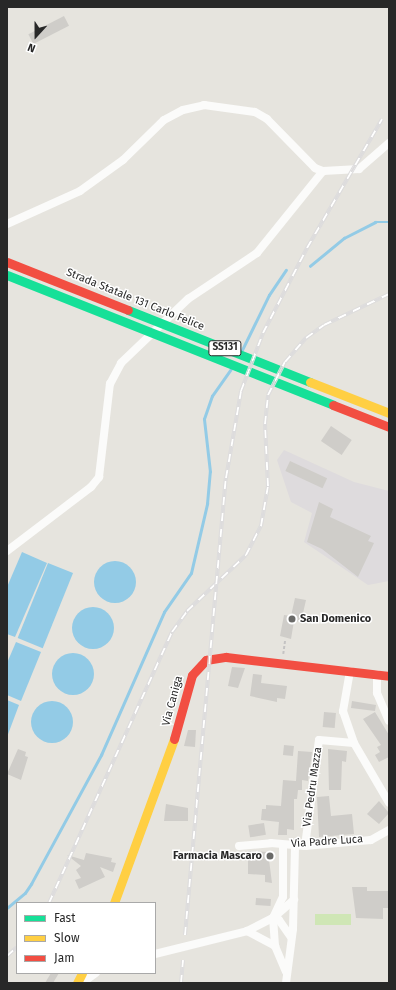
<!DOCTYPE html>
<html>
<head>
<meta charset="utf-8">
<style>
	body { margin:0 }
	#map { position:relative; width:396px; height:990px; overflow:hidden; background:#e6e4de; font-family:"Fira Sans",sans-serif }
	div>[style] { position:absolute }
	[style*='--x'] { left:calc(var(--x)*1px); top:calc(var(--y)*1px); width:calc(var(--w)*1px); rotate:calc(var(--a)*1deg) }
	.industrial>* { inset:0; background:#dedbdd }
	.pitch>* { inset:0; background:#cfe6b5; transform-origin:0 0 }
	.water>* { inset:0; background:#93cbe6; transform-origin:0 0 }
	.round { border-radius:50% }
	.stream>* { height:2.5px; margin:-1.25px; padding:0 1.25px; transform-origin:1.25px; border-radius:1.25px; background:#93cbe6 }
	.building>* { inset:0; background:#cfcdc9; transform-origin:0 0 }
	.path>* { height:1.5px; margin-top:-0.75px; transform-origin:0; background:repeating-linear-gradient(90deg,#c4c3c3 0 3px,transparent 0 5px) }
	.street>* { height:8px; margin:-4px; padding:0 4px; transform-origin:4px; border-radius:4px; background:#fbfbfa }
	.fast>* { height:9px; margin:-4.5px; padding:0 4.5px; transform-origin:4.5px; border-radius:4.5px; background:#16e098 }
	.slow>* { height:9px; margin:-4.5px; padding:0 4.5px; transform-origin:4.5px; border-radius:4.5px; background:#ffcf43 }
	.jam>* { height:9px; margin:-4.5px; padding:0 4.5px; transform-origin:4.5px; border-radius:4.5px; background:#f24e42 }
	.rail>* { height:4px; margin-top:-2px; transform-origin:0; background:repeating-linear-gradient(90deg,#fff 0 8px,#dddcdd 0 16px); box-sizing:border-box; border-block:1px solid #dddcdd }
	.dots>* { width:11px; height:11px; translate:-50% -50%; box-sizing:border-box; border:2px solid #fff; border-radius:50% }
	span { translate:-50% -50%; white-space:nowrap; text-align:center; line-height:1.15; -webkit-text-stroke:3px #fff; paint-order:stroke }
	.shield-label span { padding:1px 3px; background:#fff; border:1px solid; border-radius:3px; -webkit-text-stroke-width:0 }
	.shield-label { font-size:10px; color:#282828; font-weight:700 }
	.street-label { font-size:11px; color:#282828 }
	.poi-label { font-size:11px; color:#282828; font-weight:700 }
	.left { translate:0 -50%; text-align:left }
	.right { translate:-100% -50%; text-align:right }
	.frame { position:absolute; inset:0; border:8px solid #282828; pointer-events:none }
	.legend { position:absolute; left:16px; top:902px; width:140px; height:72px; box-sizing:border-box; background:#fff; border:1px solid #a9a9a9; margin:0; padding:5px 7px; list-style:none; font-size:12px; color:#282828 }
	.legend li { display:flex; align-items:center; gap:8px; height:20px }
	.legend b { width:20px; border:1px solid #a9a9a9 }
	.north { position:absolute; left:16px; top:16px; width:40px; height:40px; -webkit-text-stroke:3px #fff; paint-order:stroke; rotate:201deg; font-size:11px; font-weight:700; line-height:16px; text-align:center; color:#282828 }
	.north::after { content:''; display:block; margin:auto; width:14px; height:18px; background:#282828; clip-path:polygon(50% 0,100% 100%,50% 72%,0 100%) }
</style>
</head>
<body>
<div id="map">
	<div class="industrial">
		<div style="clip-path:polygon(284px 450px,354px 482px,389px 491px,389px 581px,368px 585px,304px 542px,312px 513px,291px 502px,277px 460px)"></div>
	</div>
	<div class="pitch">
		<div style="left:315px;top:914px;width:36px;height:11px"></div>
	</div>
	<div class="water">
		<div style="clip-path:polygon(22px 552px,47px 563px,15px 637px,7px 634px,7px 587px)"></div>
		<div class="round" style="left:94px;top:561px;width:42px;height:42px"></div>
		<div style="left:48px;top:563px;width:27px;height:81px;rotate:22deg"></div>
		<div class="round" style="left:72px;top:607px;width:42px;height:42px"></div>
		<div style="clip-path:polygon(16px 642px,41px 652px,21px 701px,7px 695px,7px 663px)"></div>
		<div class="round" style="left:52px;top:653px;width:42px;height:42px"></div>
		<div style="clip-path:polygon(7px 700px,19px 705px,7px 737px)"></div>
		<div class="round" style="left:31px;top:701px;width:42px;height:42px"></div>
	</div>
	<div class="stream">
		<div style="--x:310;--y:266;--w:44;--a:-39.5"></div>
		<div style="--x:344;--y:238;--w:35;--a:-27"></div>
		<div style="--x:375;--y:222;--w:14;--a:0"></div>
		<div style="--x:242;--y:350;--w:61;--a:-63.9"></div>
		<div style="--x:269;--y:295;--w:30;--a:-56"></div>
		<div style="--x:7;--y:908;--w:23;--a:-40"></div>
		<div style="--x:25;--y:893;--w:11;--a:-56"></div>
		<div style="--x:31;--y:884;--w:147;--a:-61.5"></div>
		<div style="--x:101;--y:755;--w:156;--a:-66.2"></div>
		<div style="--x:164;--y:612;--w:47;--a:-55.3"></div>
		<div style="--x:191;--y:573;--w:71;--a:-76.9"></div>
		<div style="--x:207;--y:504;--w:32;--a:-85"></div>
		<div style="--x:210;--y:472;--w:53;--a:-96.5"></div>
		<div style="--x:204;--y:419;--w:24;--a:-71"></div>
		<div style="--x:212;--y:396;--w:32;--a:-55"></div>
	</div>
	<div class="building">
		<div style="left:64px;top:16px;width:11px;height:40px;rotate:63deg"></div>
		<div style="left:331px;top:426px;width:25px;height:18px;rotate:34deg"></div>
		<div style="left:290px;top:461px;width:41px;height:11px;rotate:25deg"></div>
		<div style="clip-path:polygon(319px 502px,333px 509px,330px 517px,371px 536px,368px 541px,374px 543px,358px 577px,322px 549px,307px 542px)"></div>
		<div style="clip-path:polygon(295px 598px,306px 600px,301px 622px,294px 621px,291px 639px,280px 636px,284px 615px,291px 616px)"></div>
		<div style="clip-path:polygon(232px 667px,245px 668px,238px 688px,228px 686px)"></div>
		<div style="clip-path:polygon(253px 674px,262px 675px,261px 683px,287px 686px,285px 699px,277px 698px,277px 702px,250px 696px)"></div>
		<div style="clip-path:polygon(352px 701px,376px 705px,375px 711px,351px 708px)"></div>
		<div style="left:324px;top:712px;width:12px;height:15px;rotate:5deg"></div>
		<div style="clip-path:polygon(375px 712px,389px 735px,389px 757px,379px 762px,375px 755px,380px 752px,377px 747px,381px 745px,363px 719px)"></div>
		<div style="clip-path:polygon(188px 730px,196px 730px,195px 747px,184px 746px)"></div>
		<div style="left:284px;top:745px;width:10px;height:10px;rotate:6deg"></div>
		<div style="clip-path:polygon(18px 749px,26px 752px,25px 756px,28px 757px,21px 780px,7px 774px)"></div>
		<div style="clip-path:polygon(328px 749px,347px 751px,346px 762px,342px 761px,341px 790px,329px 790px)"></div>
		<div style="clip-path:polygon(298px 751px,312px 752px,308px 781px,302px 780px,302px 790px,298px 790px,297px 799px,294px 799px,294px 830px,287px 829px,287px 835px,278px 835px,279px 822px,261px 820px,262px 809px,266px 809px,266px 805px,281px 806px,283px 780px,296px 781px)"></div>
		<div style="clip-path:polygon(329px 796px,331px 816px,352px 814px,354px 834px,319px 837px,317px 797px)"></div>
		<div style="clip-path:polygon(379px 801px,389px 813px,379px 824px,367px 814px)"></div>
		<div style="clip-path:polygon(166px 804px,188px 808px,188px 821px,164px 821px)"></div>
		<div style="left:264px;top:823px;width:12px;height:16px;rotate:81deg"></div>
		<div style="clip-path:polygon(248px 851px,268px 852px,272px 883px,265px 882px,265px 875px,248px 874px)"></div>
		<div style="clip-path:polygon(86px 853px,112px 858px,111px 862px,116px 863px,113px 872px,100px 867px,105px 877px,79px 889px,75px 880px,81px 878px,76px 870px,81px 866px,67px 855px,84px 860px)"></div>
		<div style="clip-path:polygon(352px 887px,367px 887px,367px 891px,389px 891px,389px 908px,383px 908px,383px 919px,356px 918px)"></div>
		<div style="left:256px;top:898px;width:15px;height:7px;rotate:4deg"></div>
		<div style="clip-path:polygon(51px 973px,59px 973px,53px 983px,45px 983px)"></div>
	</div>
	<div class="path">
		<div style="--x:283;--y:654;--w:14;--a:-82"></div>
	</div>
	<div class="street">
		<div style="--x:7;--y:224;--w:80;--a:-24.3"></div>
		<div style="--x:80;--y:191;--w:53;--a:-35.8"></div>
		<div style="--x:123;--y:160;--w:57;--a:-44.3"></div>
		<div style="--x:164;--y:120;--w:21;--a:-28"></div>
		<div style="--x:183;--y:110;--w:22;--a:-13"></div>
		<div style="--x:204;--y:105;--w:51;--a:7.8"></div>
		<div style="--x:255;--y:112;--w:14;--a:30"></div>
		<div style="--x:267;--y:119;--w:69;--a:45.6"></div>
		<div style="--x:315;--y:168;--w:9;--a:21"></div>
		<div style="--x:323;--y:171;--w:36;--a:-3"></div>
		<div style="--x:359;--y:169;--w:40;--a:-41"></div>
		<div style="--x:7;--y:551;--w:106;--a:-37.3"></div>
		<div style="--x:91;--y:487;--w:13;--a:-51"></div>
		<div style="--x:99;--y:477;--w:94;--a:-83.3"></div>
		<div style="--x:110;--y:384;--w:24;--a:-62"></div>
		<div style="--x:121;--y:363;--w:93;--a:-43.7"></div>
		<div style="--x:188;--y:299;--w:83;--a:-33.7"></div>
		<div style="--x:257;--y:253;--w:105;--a:-51.2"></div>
		<div style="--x:350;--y:671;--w:41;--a:99.9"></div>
		<div style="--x:343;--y:711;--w:34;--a:71"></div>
		<div style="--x:354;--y:743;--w:69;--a:59.7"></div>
		<div style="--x:377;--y:674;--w:19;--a:90"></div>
		<div style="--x:377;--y:693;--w:30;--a:67"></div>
		<div style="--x:239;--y:846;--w:32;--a:-5"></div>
		<div style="--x:271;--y:843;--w:34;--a:5"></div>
		<div style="--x:305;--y:846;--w:66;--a:-5.2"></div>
		<div style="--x:371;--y:840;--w:21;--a:-29"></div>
		<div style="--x:305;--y:846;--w:107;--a:-82.5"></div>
		<div style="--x:319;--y:740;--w:35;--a:5"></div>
		<div style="--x:273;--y:918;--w:6;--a:18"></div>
		<div style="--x:279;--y:920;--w:21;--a:55"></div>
		<div style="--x:247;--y:931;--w:32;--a:28"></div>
		<div style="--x:275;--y:946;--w:28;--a:67"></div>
		<div style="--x:275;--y:946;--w:28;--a:-94"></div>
		<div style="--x:273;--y:918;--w:23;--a:-65"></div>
		<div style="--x:283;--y:897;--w:52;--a:-90"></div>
		<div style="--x:155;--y:954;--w:95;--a:-14"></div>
		<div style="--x:247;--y:931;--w:29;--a:-27"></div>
		<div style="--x:273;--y:918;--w:28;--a:-41"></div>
		<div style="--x:82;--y:983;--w:17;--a:-36"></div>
		<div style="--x:286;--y:983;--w:54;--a:-82.6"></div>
		<div style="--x:293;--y:929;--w:83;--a:-88.6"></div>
	</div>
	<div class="fast">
		<div style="--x:7;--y:275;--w:351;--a:21.7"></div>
		<div style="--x:128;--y:310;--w:196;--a:21.6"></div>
	</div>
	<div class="slow">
		<div style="--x:310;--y:382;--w:85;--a:21.4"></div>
		<div style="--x:114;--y:903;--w:175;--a:-69.9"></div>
		<div style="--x:77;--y:983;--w:11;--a:-63"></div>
	</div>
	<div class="jam">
		<div style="--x:7;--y:262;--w:130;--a:21.6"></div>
		<div style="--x:333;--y:405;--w:60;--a:21.4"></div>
		<div style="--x:174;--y:739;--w:66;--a:-74.3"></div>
		<div style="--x:192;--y:675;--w:21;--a:-47"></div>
		<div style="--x:206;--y:660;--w:20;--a:-9"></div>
		<div style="--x:226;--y:657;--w:164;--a:6.6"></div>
	</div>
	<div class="rail">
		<div style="--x:49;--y:903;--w:298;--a:-65.6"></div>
		<div style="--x:172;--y:632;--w:26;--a:-54"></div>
		<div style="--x:187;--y:611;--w:81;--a:-43.5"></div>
		<div style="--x:246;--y:555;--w:33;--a:-63"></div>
		<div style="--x:261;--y:526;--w:41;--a:-80.1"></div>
		<div style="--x:268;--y:486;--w:62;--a:-92.8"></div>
		<div style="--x:265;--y:424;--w:29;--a:-84"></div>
		<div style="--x:268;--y:395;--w:37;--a:-63"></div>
		<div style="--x:285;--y:362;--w:32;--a:-49"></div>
		<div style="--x:306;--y:338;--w:22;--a:-36"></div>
		<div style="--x:324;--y:325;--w:72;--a:-25.5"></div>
		<div style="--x:185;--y:935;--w:459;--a:-84.9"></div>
		<div style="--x:226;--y:478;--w:88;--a:-80.2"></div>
		<div style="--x:241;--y:391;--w:62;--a:-69.2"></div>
		<div style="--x:263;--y:333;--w:96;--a:-62.6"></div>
		<div style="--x:307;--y:248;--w:149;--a:-59.8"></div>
		<div style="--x:7;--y:956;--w:13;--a:-42"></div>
		<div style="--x:181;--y:983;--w:23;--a:-85"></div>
	</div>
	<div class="dots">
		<div style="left:292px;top:619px;background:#6a6a68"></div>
		<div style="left:270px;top:856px;background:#6a6a68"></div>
	</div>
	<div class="shield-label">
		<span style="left:225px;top:348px">SS131</span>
	</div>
	<div class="street-label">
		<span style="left:135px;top:300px;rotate:22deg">Strada Statale 131 Carlo Felice</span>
		<span style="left:173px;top:701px;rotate:-75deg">Via Caniga</span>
		<span style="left:313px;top:787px;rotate:-82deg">Via Pedru Mazza</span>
		<span style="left:327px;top:842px;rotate:-4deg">Via Padre Luca</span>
	</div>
	<div class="poi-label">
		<span class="left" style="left:300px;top:619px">San Domenico</span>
		<span class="right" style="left:262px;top:856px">Farmacia Mascaro</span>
	</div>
	<div class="frame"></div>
	<ul class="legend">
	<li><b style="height:5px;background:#16e098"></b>Fast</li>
	<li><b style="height:5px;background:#ffcf43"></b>Slow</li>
	<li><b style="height:5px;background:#f24e42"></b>Jam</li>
	</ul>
	<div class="north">N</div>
</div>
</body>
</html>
